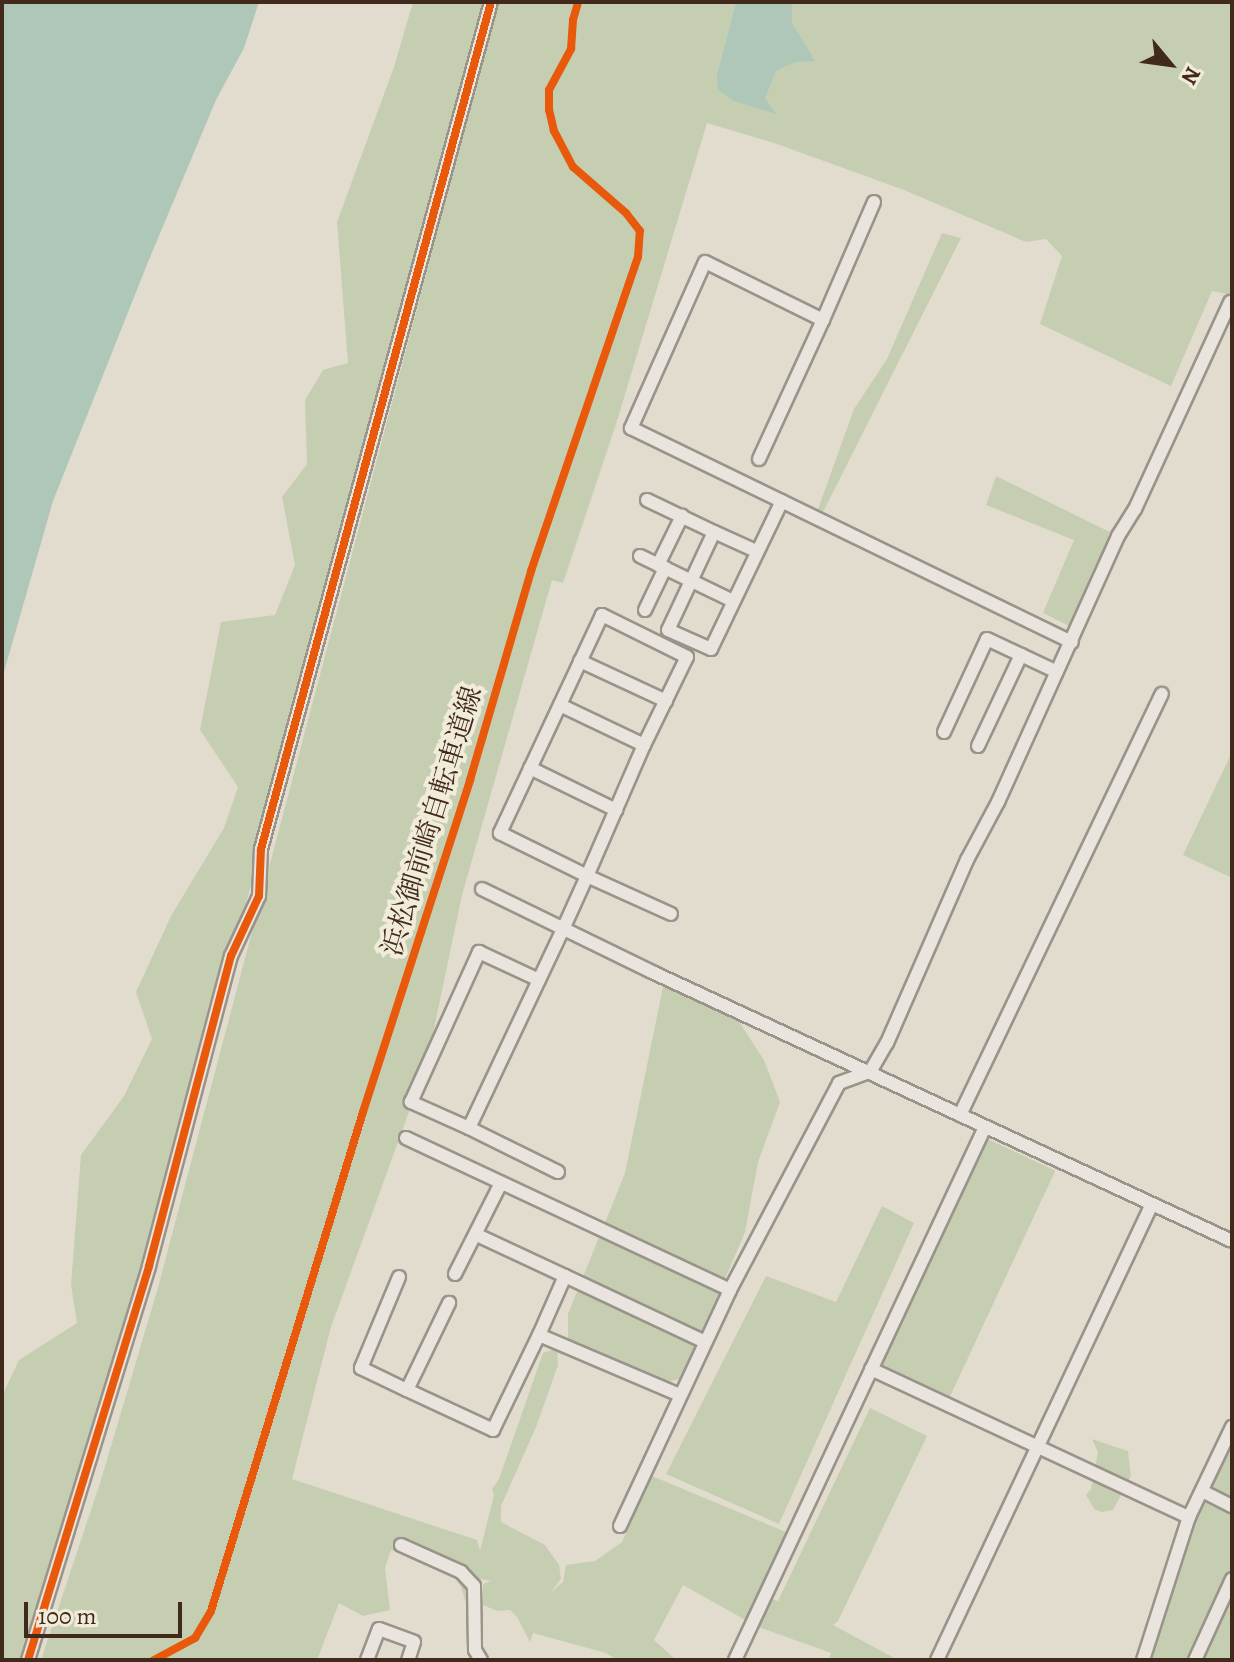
<!DOCTYPE html>
<html>
<head>
<meta charset="utf-8">
<style>
	body { margin:0 }
	#map { position:relative; width:1234px; height:1662px; overflow:hidden; background:#e2dcce; font-family:Alegreya,"Noto Serif JP",serif }
	div>[style] { position:absolute }
	[style*='--x'] { left:calc(var(--x)*1px); top:calc(var(--y)*1px); width:calc(var(--w)*1px); rotate:calc(var(--a)*1deg) }
	.green>* { inset:0; background:#c6ceb1; transform-origin:0 0 }
	.water>* { inset:0; background:#afc7b8 }
	.roads { filter:drop-shadow(2px 0 #9a938a) drop-shadow(-2px 0 #9a938a) drop-shadow(0 2px #9a938a) drop-shadow(0 -2px #9a938a) }
	.minor>* { height:12px; margin:-6px; padding:0 6px; transform-origin:6px; border-radius:6px; background:#e9e5de }
	.cycleway>* { height:8px; margin:-4px; padding:0 4px; transform-origin:4px; border-radius:4px; background:#e8590c }
	span { translate:-50% -50%; white-space:nowrap; text-align:center; line-height:1.15; -webkit-text-stroke:8px #f1ebda; paint-order:stroke }
	.street-label { font-size:28px; color:#412a1c }
	.frame { position:absolute; inset:0; border:4px solid #412a1c; pointer-events:none }
	.north { position:absolute; left:1130px; top:24px; width:80px; height:80px; -webkit-text-stroke:6px #f1ebda; paint-order:stroke; rotate:119deg; font-size:22px; font-weight:700; line-height:32px; text-align:center; color:#412a1c }
	.north::after { content:''; display:block; margin:auto; width:28px; height:36px; background:#412a1c; clip-path:polygon(50% 0,100% 100%,50% 72%,0 100%) }
	.scale { position:absolute; left:24px; top:1602px; width:158px; height:36px; box-sizing:border-box; border:4px solid #412a1c; border-top:0; padding-left:10px; font-size:24px; line-height:28px; white-space:nowrap; color:#412a1c; -webkit-text-stroke:6px #f1ebda; paint-order:stroke }
</style>
</head>
<body>
<div id="map">
	<div class="green">
		<div style="clip-path:polygon(413px 2px,493px 2px,112px 1392px,28px 1660px,2px 1660px,2px 1396px,19px 1360px,77px 1323px,71px 1285px,81px 1155px,124px 1096px,152px 1039px,136px 992px,171px 916px,224px 828px,238px 787px,200px 730px,221px 622px,275px 615px,295px 565px,282px 497px,307px 464px,305px 400px,323px 370px,348px 363px,337px 222px,394px 67px)"></div>
		<div style="clip-path:polygon(498px 2px,736px 2px,717px 74px,754px 2px,1232px 2px,1232px 295px,1212px 291px,1171px 386px,1040px 324px,1062px 256px,1046px 239px,1026px 242px,904px 190px,777px 144px,707px 123px,617px 421px,563px 583px,552px 580px,462px 895px,427px 1062px,331px 1327px,292px 1479px,477px 1540px,480px 1551px,494px 1495px,492px 1489px,499px 1479px,543px 1353px,557px 1348px,558px 1365px,536px 1427px,501px 1506px,501px 1522px,545px 1545px,559px 1565px,561px 1579px,550px 1593px,563px 1582px,566px 1565px,595px 1561px,622px 1542px,652px 1476px,793px 1535px,765px 1597px,778px 1601px,870px 1408px,927px 1436px,838px 1621px,833px 1625px,898px 1660px,829px 1660px,831px 1653px,756px 1626px,683px 1585px,654px 1640px,676px 1660px,617px 1660px,606px 1653px,533px 1633px,530px 1642px,517px 1617px,510px 1610px,497px 1611px,483px 1605px,483px 1584px,491px 1581px,475px 1578px,475px 1632px,461px 1587px,452px 1571px,391px 1550px,385px 1568px,390px 1610px,363px 1616px,339px 1603px,317px 1660px,41px 1660px,101px 1480px,157px 1291px)"></div>
		<div style="clip-path:polygon(942px 233px,961px 238px,823px 512px,818px 509px,854px 409px,887px 359px)"></div>
		<div style="clip-path:polygon(996px 476px,1118px 536px,1077px 630px,1043px 613px,1074px 540px,986px 505px)"></div>
		<div style="clip-path:polygon(1232px 752px,1232px 878px,1183px 855px)"></div>
		<div style="clip-path:polygon(663px 987px,690px 990px,730px 1008px,764px 1060px,780px 1102px,758px 1162px,745px 1232px,683px 1378px,663px 1383px,604px 1364px,568px 1339px,568px 1314px,625px 1173px)"></div>
		<div style="left:981px;top:1136px;width:82px;height:258px;rotate:25deg"></div>
		<div style="clip-path:polygon(882px 1206px,914px 1223px,779px 1524px,666px 1474px,766px 1276px,836px 1302px)"></div>
		<div style="clip-path:polygon(1232px 1434px,1232px 1660px,1143px 1660px,1194px 1519px)"></div>
		<div style="clip-path:polygon(1092px 1439px,1128px 1451px,1131px 1476px,1113px 1510px,1102px 1512px,1094px 1509px,1086px 1495px,1091px 1489px,1098px 1452px)"></div>
	</div>
	<div class="water">
		<div style="clip-path:polygon(2px 2px,259px 2px,244px 48px,216px 100px,148px 262px,53px 501px,2px 679px)"></div>
		<div style="clip-path:polygon(736px 2px,792px 2px,792px 23px,815px 61px,795px 62px,776px 71px,765px 98px,776px 114px,734px 101px,718px 90px,717px 74px)"></div>
	</div>
	<div class="roads">
		<div class="minor">
			<div style="--x:874;--y:202;--w:129;--a:113.4"></div>
			<div style="--x:823;--y:320;--w:131;--a:-153.8"></div>
			<div style="--x:705;--y:262;--w:182;--a:114"></div>
			<div style="--x:631;--y:428;--w:490;--a:25.9"></div>
			<div style="--x:759;--y:459;--w:153;--a:-65.3"></div>
			<div style="--x:647;--y:500;--w:74;--a:25.5"></div>
			<div style="--x:756;--y:551;--w:46;--a:-155.7"></div>
			<div style="--x:714;--y:532;--w:108;--a:115.1"></div>
			<div style="--x:668;--y:630;--w:47;--a:23.8"></div>
			<div style="--x:711;--y:649;--w:164;--a:-64.4"></div>
			<div style="--x:640;--y:556;--w:103;--a:25.8"></div>
			<div style="--x:658;--y:565;--w:55;--a:-63.9"></div>
			<div style="--x:645;--y:610;--w:47;--a:-64.5"></div>
			<div style="--x:580;--y:661;--w:95;--a:24.9"></div>
			<div style="--x:560;--y:705;--w:93;--a:25.5"></div>
			<div style="--x:944;--y:732;--w:102;--a:-65.2"></div>
			<div style="--x:987;--y:639;--w:77;--a:25.2"></div>
			<div style="--x:978;--y:746;--w:101;--a:-64.7"></div>
			<div style="--x:530;--y:768;--w:96;--a:26"></div>
			<div style="--x:482;--y:889;--w:189;--a:26"></div>
			<div style="--x:652;--y:972;--w:639;--a:24.88"></div>
			<div style="--x:960;--y:1115;--w:467;--a:-64.4"></div>
			<div style="--x:469;--y:1128;--w:64;--a:-155.9"></div>
			<div style="--x:411;--y:1102;--w:165;--a:-65.6"></div>
			<div style="--x:479;--y:952;--w:66;--a:25"></div>
			<div style="--x:406;--y:1138;--w:358;--a:25.1"></div>
			<div style="--x:558;--y:1172;--w:99;--a:-153.7"></div>
			<div style="--x:469;--y:1128;--w:222;--a:-64.7"></div>
			<div style="--x:564;--y:927;--w:56;--a:-65.7"></div>
			<div style="--x:587;--y:876;--w:143;--a:-66.5"></div>
			<div style="--x:644;--y:745;--w:98;--a:-64"></div>
			<div style="--x:687;--y:657;--w:95;--a:-153.7"></div>
			<div style="--x:602;--y:615;--w:241;--a:115.1"></div>
			<div style="--x:500;--y:833;--w:97;--a:26.3"></div>
			<div style="--x:587;--y:876;--w:92;--a:24.3"></div>
			<div style="--x:477;--y:1235;--w:97;--a:25"></div>
			<div style="--x:565;--y:1276;--w:64;--a:113.8"></div>
			<div style="--x:539;--y:1335;--w:153;--a:23.1"></div>
			<div style="--x:455;--y:1274;--w:102;--a:-63.2"></div>
			<div style="--x:565;--y:1276;--w:155;--a:25.2"></div>
			<div style="--x:399;--y:1277;--w:99;--a:112.7"></div>
			<div style="--x:361;--y:1368;--w:51;--a:25.6"></div>
			<div style="--x:407;--y:1390;--w:97;--a:-64.2"></div>
			<div style="--x:871;--y:1369;--w:351;--a:25"></div>
			<div style="--x:407;--y:1390;--w:95;--a:24.9"></div>
			<div style="--x:493;--y:1430;--w:106;--a:-64.2"></div>
			<div style="--x:1202;--y:1491;--w:34;--a:27"></div>
			<div style="--x:620;--y:1526;--w:260;--a:-65"></div>
			<div style="--x:730;--y:1290;--w:234;--a:-62.2"></div>
			<div style="--x:839;--y:1083;--w:33;--a:-20"></div>
			<div style="--x:870;--y:1072;--w:34;--a:-60"></div>
			<div style="--x:887;--y:1043;--w:200;--a:-66.4"></div>
			<div style="--x:967;--y:860;--w:66;--a:-61.9"></div>
			<div style="--x:998;--y:802;--w:292;--a:-65.7"></div>
			<div style="--x:1118;--y:536;--w:32;--a:-58"></div>
			<div style="--x:1135;--y:509;--w:228;--a:-65.3"></div>
			<div style="--x:401;--y:1545;--w:66;--a:24.2"></div>
			<div style="--x:461;--y:1572;--w:19;--a:47"></div>
			<div style="--x:474;--y:1586;--w:64;--a:89.1"></div>
			<div style="--x:475;--y:1650;--w:12;--a:59"></div>
			<div style="--x:28;--y:1660;--w:412;--a:-72.9"></div>
			<div style="--x:149;--y:1266;--w:321;--a:-75.2"></div>
			<div style="--x:231;--y:956;--w:66;--a:-65"></div>
			<div style="--x:259;--y:896;--w:47;--a:-87.6"></div>
			<div style="--x:261;--y:849;--w:878;--a:-74.81"></div>
			<div style="--x:367;--y:1660;--w:33;--a:-69"></div>
			<div style="--x:379;--y:1629;--w:37;--a:20"></div>
			<div style="--x:414;--y:1642;--w:19;--a:108"></div>
			<div style="--x:735;--y:1660;--w:589;--a:-64.87"></div>
			<div style="--x:937;--y:1660;--w:504;--a:-64.76"></div>
			<div style="--x:1143;--y:1660;--w:150;--a:-72.2"></div>
			<div style="--x:1189;--y:1517;--w:100;--a:-64.5"></div>
			<div style="--x:1195;--y:1660;--w:89;--a:-65.4"></div>
		</div>
	</div>
	<div class="cycleway">
		<div style="--x:28;--y:1660;--w:412;--a:-72.9"></div>
		<div style="--x:149;--y:1266;--w:321;--a:-75.2"></div>
		<div style="--x:231;--y:956;--w:66;--a:-65"></div>
		<div style="--x:259;--y:896;--w:47;--a:-87.6"></div>
		<div style="--x:261;--y:849;--w:878;--a:-74.81"></div>
		<div style="--x:154;--y:1660;--w:47;--a:-28.2"></div>
		<div style="--x:195;--y:1638;--w:31;--a:-59"></div>
		<div style="--x:211;--y:1611;--w:522;--a:-73.06"></div>
		<div style="--x:363;--y:1112;--w:349;--a:-72.1"></div>
		<div style="--x:470;--y:780;--w:218;--a:-73.7"></div>
		<div style="--x:531;--y:571;--w:332;--a:-71.2"></div>
		<div style="--x:638;--y:257;--w:26;--a:-86"></div>
		<div style="--x:640;--y:231;--w:23;--a:-128"></div>
		<div style="--x:626;--y:213;--w:70;--a:-139"></div>
		<div style="--x:573;--y:167;--w:41;--a:-117.8"></div>
		<div style="--x:554;--y:131;--w:22;--a:-103"></div>
		<div style="--x:549;--y:110;--w:20;--a:-90"></div>
		<div style="--x:549;--y:90;--w:47;--a:-61.8"></div>
		<div style="--x:571;--y:49;--w:29;--a:-86"></div>
		<div style="--x:573;--y:20;--w:19;--a:-74"></div>
	</div>
	<div class="street-label">
		<span style="left:432px;top:821px;rotate:-73deg">浜松御前崎自転車道線</span>
	</div>
	<div class="frame"></div>
	<div class="north">N</div>
	<div class="scale">100 m</div>
</div>
</body>
</html>
